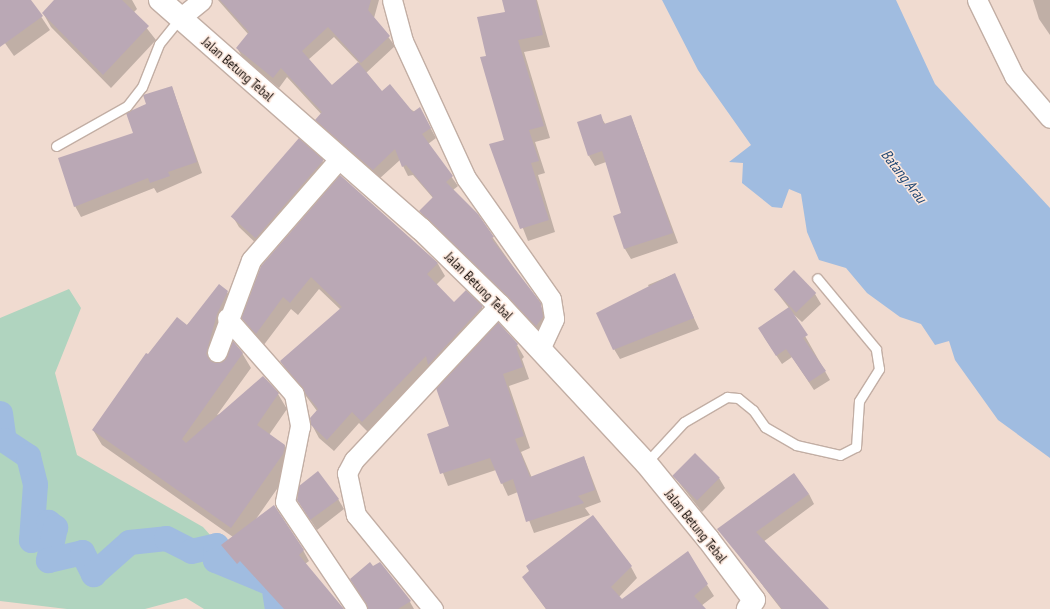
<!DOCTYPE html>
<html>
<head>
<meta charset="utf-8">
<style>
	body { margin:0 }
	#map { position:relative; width:1050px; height:609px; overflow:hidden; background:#f0dbd0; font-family:"PT Sans Narrow",sans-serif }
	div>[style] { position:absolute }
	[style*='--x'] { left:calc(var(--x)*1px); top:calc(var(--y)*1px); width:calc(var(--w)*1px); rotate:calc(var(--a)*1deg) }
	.green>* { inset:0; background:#b0d4bf }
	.water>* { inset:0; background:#a0bce0 }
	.shadow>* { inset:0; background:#0003 }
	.canal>* { height:25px; margin:-12.5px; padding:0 12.5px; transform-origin:12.5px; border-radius:12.5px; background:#a0bce0 }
	.building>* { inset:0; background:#baa8b5; transform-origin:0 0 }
	.roads { filter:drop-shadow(1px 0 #c2aea4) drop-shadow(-1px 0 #c2aea4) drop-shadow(0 1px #c2aea4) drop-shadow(0 -1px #c2aea4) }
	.lane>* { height:9px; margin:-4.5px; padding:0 4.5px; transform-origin:4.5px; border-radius:4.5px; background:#fff }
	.street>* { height:19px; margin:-9.5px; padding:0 9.5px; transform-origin:9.5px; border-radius:9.5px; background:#fff }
	.secondary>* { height:22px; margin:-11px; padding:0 11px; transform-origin:11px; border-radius:11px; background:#fff }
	span { translate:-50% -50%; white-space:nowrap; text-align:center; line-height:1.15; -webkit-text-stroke:3px #fde8dd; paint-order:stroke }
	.street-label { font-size:14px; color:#150e0a }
	.water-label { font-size:15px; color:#1f4673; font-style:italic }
</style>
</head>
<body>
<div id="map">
	<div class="green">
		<div style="clip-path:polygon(69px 289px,81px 308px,55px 373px,77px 455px,203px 527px,276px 609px,204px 609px,186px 598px,145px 609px,67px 609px,0 601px,0 318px)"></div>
	</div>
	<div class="water">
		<div style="clip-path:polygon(662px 0,896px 0,935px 84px,1050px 208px,1050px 458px,998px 420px,955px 360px,949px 341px,935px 345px,921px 324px,900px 317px,867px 293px,846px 268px,819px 260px,807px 232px,801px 194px,789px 189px,782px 208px,772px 207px,742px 183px,743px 163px,729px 162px,751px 145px,698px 70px)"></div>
	</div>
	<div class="shadow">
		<div style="clip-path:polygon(0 0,30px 0,50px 30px,14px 56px,0 36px)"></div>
		<div style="clip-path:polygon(56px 0,132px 0,137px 9px,134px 12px,156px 40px,111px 88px,51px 27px,43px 13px)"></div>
		<div style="clip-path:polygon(evenodd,218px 0,379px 0,374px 18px,395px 46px,366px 73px,382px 92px,425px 118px,436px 138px,428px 144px,458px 186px,453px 190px,477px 215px,546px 314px,542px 336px,426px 221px,420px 211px,433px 198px,413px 175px,408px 176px,400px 160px,379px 179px,322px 130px,317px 120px,322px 115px,287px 77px,279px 88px,243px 58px,237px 48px,248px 34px,218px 0,334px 37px,359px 63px,331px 86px,308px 60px,334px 37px)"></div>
		<div style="clip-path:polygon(506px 0,537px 0,550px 47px,524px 52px,550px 138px,535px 142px,545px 173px,538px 175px,555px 232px,528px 241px,490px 145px,505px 140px,487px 56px,506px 12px)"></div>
		<div style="clip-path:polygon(1033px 0,1050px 0,1050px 35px,1039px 19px)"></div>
		<div style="clip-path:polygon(172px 87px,202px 173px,157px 193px,154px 188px,81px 217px,75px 206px,134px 133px,147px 105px)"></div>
		<div style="clip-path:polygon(600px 116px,606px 125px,631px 116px,678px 243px,631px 259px,625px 249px,623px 214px,606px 162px,595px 166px,589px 156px)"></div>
		<div style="clip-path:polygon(323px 161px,329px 171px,261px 248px,239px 227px,233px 217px)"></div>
		<div style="clip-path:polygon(340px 176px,438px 264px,445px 276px,436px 285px,454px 303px,482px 307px,489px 319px,370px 434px,359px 423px,334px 451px,319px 438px,312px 425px,317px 411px,281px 362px,341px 310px,319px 289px,298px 315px,291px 309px,263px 346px,242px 318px)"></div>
		<div style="clip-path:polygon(674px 274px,699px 329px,620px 359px,614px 349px,650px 289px,648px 285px)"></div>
		<div style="clip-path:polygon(775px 290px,815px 294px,821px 304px,802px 322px,792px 313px,830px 380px,814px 390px,792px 357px,782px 364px,764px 337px,789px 308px)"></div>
		<div style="clip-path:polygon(227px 292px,236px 307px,216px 363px,242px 353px,251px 368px,217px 415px,278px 394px,287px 409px,269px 435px,284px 445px,293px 460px,291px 469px,256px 519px,303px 550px,309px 561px,305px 564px,343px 609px,280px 609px,247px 570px,244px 573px,228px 556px,222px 545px,233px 537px,102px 445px,93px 430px,149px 356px)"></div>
		<div style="clip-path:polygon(517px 345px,524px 357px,522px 359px,529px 379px,509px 386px,530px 448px,521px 452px,532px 478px,584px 457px,601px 502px,585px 508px,590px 515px,534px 533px,518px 492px,508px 496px,496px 470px,448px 486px,428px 434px,451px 427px)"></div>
		<div style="clip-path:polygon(673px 475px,719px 478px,725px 488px,702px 512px)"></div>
		<div style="clip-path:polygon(809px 494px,814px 504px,763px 542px,828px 609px,781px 609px,719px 529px)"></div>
		<div style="clip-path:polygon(338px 499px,344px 509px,317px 530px,304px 510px)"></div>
		<div style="clip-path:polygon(380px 563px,410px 602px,414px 609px,369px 609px,372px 568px)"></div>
		<div style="clip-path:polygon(631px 567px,637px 578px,619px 597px,621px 600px,707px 585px,714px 596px,701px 606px,703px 609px,546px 609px,523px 577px)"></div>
	</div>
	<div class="canal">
		<div style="--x:0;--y:413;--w:27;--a:82"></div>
		<div style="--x:4;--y:440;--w:29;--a:34"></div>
		<div style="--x:28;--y:456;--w:29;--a:76"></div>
		<div style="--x:35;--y:484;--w:56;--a:94.1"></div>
		<div style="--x:31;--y:540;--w:25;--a:-47"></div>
		<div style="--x:48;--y:522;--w:9;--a:36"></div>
		<div style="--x:55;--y:527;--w:34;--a:102"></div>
		<div style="--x:48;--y:560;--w:35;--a:-13"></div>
		<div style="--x:82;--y:552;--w:25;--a:63"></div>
		<div style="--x:93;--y:574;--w:48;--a:-41.6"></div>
		<div style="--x:129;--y:542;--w:37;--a:-6"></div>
		<div style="--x:166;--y:538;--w:28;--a:27"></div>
		<div style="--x:191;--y:551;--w:26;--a:-13"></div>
		<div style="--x:216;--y:545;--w:15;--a:94"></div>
		<div style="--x:215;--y:560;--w:63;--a:22.5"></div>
		<div style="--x:273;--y:584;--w:25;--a:81"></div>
	</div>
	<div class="building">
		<div style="clip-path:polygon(0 0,31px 0,43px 16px,0 47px)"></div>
		<div style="clip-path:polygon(54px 0,122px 0,149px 26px,103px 75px,42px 13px)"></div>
		<div style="clip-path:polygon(220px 0,371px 0,368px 10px,390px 36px,361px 63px,328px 27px,302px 51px,332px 85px,358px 62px,382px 91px,390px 84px,413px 112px,420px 107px,431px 128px,422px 134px,453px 176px,446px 182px,478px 214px,494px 237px,491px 238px,541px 303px,543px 317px,536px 326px,419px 211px,433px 197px,406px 165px,402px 167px,395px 149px,373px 170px,315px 120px,322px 112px,281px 68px,273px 78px,236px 48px,249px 32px)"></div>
		<div style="clip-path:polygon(502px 0,536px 0,543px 35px,518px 40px,544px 126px,529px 130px,539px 161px,531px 163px,549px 220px,520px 229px,489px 144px,504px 140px,480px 57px,486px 56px,477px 17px,505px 12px)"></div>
		<div style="clip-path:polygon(172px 86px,197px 162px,168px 172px,170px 176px,150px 183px,148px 178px,74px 207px,58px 158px,133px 133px,126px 113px,146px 104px,143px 95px)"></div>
		<div style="clip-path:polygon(601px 114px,604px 124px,631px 115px,673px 233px,624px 249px,613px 216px,621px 213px,602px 151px,588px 156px,577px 122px)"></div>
		<div style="left:299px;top:138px;width:33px;height:104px;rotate:41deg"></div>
		<div style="clip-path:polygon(340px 175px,438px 263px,427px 274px,454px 302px,466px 290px,483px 306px,428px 365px,426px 356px,362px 422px,352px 412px,327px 440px,311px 425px,310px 418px,318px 409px,280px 361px,342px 307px,311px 277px,290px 303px,283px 297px,256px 334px,241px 318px,261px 266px)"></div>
		<div style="left:794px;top:270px;width:32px;height:28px;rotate:46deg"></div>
		<div style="clip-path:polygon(675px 273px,694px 318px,613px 350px,596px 313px)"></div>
		<div style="clip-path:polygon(219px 284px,228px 291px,217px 314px,206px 354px,213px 362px,224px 361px,233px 341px,243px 353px,182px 439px,186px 443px,263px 376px,279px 393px,257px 425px,285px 445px,283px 454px,231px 528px,92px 430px,146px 353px,148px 354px,177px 317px,187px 325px)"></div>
		<div style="clip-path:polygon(789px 307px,808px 335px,803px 338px,826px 371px,809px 382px,786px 349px,776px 356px,758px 328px)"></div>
		<div style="clip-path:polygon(498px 322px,518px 344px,516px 347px,523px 367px,503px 374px,524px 436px,515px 439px,530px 477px,584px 456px,595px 490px,578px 496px,584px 503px,526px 522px,513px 479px,501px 484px,490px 458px,440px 474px,427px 434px,449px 426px,436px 388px)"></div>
		<div style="left:695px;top:453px;width:35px;height:32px;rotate:45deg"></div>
		<div style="clip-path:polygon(318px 471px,339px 499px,310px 520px,297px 500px,299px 486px)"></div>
		<div style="clip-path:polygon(794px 473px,809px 494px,756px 532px,829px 609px,782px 609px,717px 529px)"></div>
		<div style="clip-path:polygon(274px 505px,304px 550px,299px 555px,344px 609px,284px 609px,240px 561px,237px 564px,221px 545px)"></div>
		<div style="clip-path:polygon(593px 515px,632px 566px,611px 587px,622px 599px,688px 551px,708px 584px,694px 596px,706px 609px,546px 609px,522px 577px,529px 571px,526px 566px)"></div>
		<div style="clip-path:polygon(370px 562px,373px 566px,380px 562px,411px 601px,398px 609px,368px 609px,350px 579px)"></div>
	</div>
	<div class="roads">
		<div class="lane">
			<div style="--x:56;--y:146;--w:81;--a:-29.4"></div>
			<div style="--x:127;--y:106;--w:24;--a:-52"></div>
			<div style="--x:142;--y:87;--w:46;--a:-68.4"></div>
			<div style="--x:159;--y:44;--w:33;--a:-51"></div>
			<div style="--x:646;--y:463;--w:56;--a:-47.2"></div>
			<div style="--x:684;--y:422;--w:50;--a:-30.2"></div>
			<div style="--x:727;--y:397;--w:11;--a:5"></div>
			<div style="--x:738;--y:398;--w:19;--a:39"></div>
			<div style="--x:753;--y:410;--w:21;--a:55"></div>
			<div style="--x:765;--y:427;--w:36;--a:30"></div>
			<div style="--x:796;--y:445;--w:45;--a:12.8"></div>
			<div style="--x:840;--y:455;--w:18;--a:-27"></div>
			<div style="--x:856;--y:447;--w:46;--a:-86.3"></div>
			<div style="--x:859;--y:401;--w:38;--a:-58"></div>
			<div style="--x:879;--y:369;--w:20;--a:-99"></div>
			<div style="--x:876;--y:349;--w:92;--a:-129.7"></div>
		</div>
		<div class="street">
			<div style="--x:392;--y:0;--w:42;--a:75"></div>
			<div style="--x:403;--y:41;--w:151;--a:65.3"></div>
			<div style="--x:466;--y:178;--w:148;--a:54.9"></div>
			<div style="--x:551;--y:299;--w:20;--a:81"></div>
			<div style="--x:554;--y:319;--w:33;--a:115"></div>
			<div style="--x:977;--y:0;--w:85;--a:64"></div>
			<div style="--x:1014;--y:76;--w:55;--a:49.4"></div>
			<div style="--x:180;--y:18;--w:28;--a:-39"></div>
			<div style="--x:227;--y:318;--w:101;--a:48.6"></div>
			<div style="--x:294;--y:394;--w:33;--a:79"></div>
			<div style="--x:300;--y:426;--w:77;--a:101.2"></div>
			<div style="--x:285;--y:502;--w:129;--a:56.1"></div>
			<div style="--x:217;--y:352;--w:98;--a:-69.7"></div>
			<div style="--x:251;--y:260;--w:135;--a:-48.9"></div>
			<div style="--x:433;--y:609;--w:122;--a:-129.3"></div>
			<div style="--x:356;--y:515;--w:43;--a:-102.1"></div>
			<div style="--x:347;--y:473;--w:15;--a:-62"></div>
			<div style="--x:354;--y:460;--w:212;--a:-46.9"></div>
		</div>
		<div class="secondary">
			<div style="--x:160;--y:0;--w:347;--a:41.3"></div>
			<div style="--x:421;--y:229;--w:109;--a:44.3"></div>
			<div style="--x:499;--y:305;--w:216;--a:47.1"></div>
			<div style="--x:646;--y:463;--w:98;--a:50.8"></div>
			<div style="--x:708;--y:539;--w:76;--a:53"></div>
			<div style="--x:754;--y:600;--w:11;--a:124"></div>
		</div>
	</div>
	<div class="street-label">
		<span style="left:238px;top:69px;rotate:41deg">Jalan Betung Tebal</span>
		<span style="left:479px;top:286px;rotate:45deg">Jalan Betung Tebal</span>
		<span style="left:696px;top:526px;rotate:51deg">Jalan Betung Tebal</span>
	</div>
	<div class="water-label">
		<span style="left:904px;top:176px;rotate:52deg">Batang Arau</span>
	</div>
</div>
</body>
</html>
